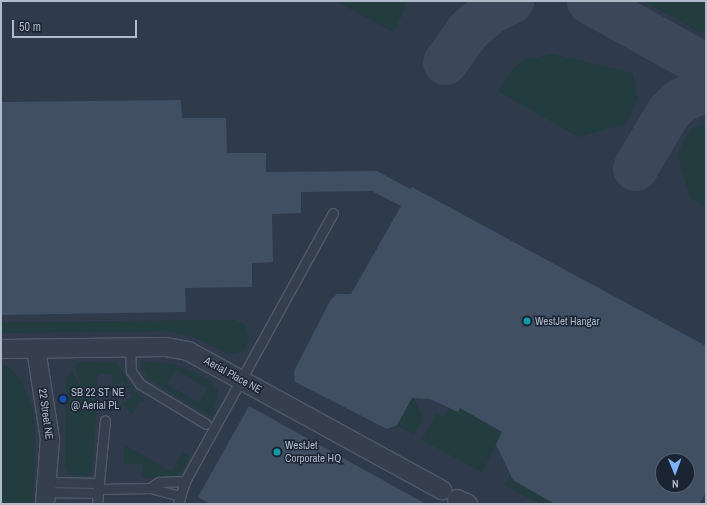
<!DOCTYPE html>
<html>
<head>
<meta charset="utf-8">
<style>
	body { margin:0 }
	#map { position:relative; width:707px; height:505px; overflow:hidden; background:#212d3e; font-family:"Archivo Narrow",sans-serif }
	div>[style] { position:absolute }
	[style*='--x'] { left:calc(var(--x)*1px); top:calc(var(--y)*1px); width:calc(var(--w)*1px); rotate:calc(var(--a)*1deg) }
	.airport>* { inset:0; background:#2f3a4b }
	.green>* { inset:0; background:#233c3f }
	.taxiway>* { height:45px; margin:-22.5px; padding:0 22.5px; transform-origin:22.5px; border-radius:22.5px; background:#3c485a }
	.building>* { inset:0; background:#414f62 }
	.roads { filter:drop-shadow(1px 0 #505a68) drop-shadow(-1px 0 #505a68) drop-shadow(0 1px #505a68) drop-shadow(0 -1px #505a68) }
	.service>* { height:9px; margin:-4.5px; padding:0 4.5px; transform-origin:4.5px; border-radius:4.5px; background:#353f4d }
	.minor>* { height:18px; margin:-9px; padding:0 9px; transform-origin:9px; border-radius:9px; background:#353f4d }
	.dots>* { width:11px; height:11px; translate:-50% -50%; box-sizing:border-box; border:2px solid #1a2432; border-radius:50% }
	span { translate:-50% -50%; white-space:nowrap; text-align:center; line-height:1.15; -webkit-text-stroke:3px #1a2432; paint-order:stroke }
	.poi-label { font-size:11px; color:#b0bac9 }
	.left { translate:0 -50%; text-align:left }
	.street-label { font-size:11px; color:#b0bac9 }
	.frame { position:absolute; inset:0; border:2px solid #b0bac9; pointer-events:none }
	.north { position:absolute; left:655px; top:453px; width:40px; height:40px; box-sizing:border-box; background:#1a2432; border:1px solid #56606e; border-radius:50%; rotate:179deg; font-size:11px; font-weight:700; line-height:16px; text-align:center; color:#b0bac9 }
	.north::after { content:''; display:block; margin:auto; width:14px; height:18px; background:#7fb2ff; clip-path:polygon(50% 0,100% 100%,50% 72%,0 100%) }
	.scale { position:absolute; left:12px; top:20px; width:125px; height:18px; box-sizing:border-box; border:2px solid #b0bac9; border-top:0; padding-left:5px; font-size:12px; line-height:14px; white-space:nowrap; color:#b0bac9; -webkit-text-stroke:3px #1a2432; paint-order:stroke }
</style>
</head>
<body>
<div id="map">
	<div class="airport">
		<div style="clip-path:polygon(evenodd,1px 1px,706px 1px,706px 504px,1px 504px,1px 1px,663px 461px,687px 461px,687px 485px,663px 485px,663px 461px)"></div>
	</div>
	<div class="green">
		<div style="clip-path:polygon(336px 1px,405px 1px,404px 11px,393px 32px)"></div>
		<div style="clip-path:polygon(643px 1px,706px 1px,706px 36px)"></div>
		<div style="clip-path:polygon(552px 54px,632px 73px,638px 98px,625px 124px,579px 137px,498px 91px,513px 69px,523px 61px)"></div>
		<div style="clip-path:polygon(706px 124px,706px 207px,690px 197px,677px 153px,692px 128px)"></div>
		<div style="clip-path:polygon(235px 320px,245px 325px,249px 341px,243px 351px,230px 354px,193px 337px,168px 331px,1px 333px,1px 322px)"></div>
		<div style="clip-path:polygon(evenodd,142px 361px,174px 364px,210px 380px,218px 391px,212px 417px,150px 380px,143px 370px,142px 361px,176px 370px,208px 388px,199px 403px,167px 385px,176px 370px)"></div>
		<div style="clip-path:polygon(79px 362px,117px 363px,133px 390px,145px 400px,144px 403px,139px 401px,132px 414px,122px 404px,133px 397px,123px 381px,112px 386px,112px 374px,98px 374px,97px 395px,90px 393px,82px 386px,75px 367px)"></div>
		<div style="clip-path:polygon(1px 364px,9px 367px,22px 382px,34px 413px,35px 459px,32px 504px,1px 504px)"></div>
		<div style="clip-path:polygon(72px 370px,83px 391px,97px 402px,92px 472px,88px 476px,73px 475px,65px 468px,66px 379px)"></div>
		<div style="clip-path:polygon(413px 396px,423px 419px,414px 435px,397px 425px)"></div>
		<div style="clip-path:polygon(449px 407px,458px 412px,460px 408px,502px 432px,482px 472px,422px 440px,436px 414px,444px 417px)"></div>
		<div style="clip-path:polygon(125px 445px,172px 472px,183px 453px,191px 457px,181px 473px,176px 476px,142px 478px,142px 464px,124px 464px)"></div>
		<div style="clip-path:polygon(513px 471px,512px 477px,516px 483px,555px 504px,539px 504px,505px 485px)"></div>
	</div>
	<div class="taxiway">
		<div style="--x:589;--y:1;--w:134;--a:29.1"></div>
		<div style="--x:445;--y:62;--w:41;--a:-54"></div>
		<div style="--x:469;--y:29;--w:26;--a:-40"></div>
		<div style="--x:489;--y:12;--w:25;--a:-27"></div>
		<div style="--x:635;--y:168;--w:65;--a:-59.5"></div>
		<div style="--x:668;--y:112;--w:16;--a:-45"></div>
		<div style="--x:679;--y:101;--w:30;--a:-26"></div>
	</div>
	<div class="building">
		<div style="clip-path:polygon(evenodd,181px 100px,182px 118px,226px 118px,227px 153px,266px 153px,266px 172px,377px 171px,410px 189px,412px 187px,706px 346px,706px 492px,699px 504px,555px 504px,513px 480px,496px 444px,502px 432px,460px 408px,458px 412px,430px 399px,412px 398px,397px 425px,387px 429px,295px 382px,294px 371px,331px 299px,337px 294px,351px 294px,401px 206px,372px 191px,301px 192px,301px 213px,272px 214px,273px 262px,252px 263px,252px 287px,185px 288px,186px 312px,1px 315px,1px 102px,181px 100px,663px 461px,687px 461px,687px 485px,663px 485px,663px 461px)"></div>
		<div style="clip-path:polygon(249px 406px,426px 504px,210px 504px,198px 497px)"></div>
	</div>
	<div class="roads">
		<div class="service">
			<div style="--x:130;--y:347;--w:24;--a:88"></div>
			<div style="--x:131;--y:371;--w:16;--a:55"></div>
			<div style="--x:140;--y:384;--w:77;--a:31.2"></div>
			<div style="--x:47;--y:482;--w:51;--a:1.1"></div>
			<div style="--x:150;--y:488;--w:11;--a:-34"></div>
			<div style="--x:159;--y:482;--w:26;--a:-2"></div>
			<div style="--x:98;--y:489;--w:52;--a:-1.1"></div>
			<div style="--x:150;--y:488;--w:30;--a:15"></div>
			<div style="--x:46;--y:492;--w:51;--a:1.1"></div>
			<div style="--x:97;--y:504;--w:84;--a:-84.6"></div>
			<div style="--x:178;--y:504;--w:24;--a:-73"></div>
			<div style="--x:185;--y:481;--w:306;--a:-61.1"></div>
		</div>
		<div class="minor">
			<div style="--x:1;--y:349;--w:165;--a:-0.7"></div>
			<div style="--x:166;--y:347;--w:22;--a:10"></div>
			<div style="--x:188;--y:351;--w:290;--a:28.7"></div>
			<div style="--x:36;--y:349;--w:91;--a:81.2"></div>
			<div style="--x:50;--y:439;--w:65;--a:94.4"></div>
			<div style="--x:457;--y:499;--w:12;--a:24"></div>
		</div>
	</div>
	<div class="dots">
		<div style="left:527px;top:321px;background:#0f9aa8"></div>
		<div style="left:63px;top:399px;background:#1a4fb4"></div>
		<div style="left:277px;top:452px;background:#0f9aa8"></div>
	</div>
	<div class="poi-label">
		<span class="left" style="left:535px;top:321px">WestJet Hangar</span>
		<span class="left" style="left:71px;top:399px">SB 22 ST NE<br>@ Aerial PL</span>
		<span class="left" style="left:285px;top:452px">WestJet<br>Corporate HQ</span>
	</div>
	<div class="street-label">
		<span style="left:233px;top:375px;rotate:29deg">Aerial Place NE</span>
		<span style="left:46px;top:414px;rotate:82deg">22 Street NE</span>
	</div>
	<div class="frame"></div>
	<div class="north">N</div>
	<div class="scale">50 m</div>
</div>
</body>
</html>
